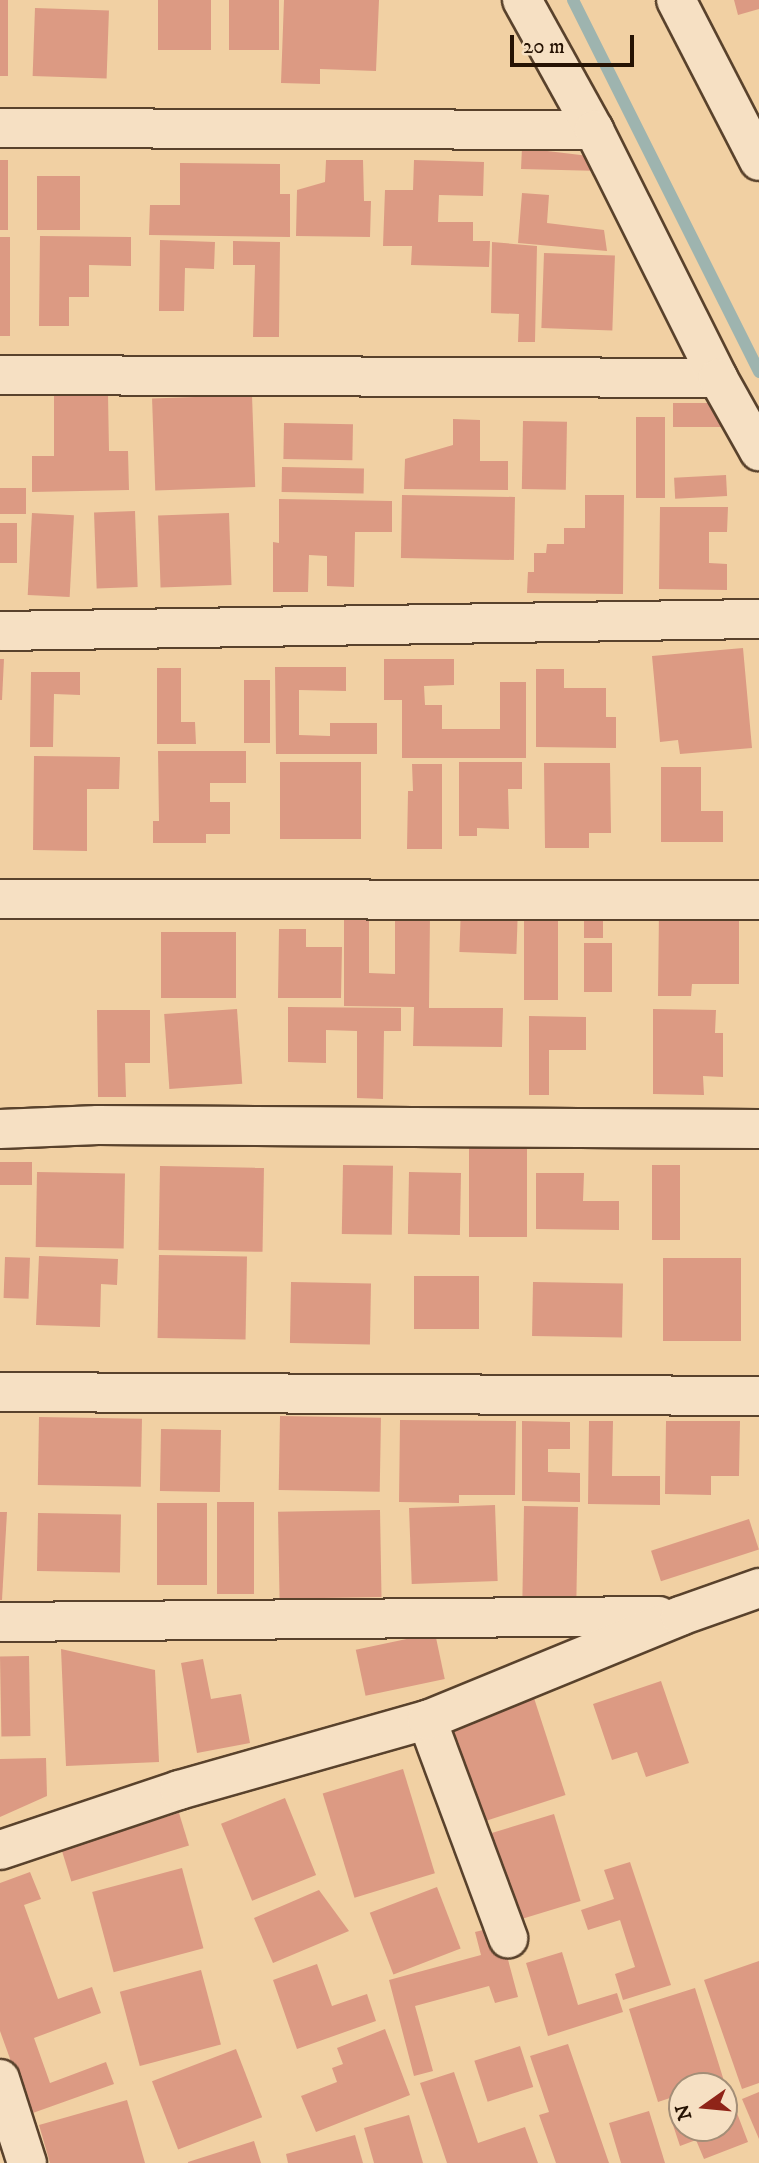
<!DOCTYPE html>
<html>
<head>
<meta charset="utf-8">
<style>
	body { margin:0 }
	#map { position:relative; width:759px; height:2163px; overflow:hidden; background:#f1d0a3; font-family:"IM FELL DW Pica",serif }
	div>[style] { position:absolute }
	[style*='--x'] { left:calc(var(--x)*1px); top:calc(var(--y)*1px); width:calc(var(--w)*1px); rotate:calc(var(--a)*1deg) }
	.stream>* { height:12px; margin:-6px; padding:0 6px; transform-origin:6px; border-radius:6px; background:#9eb4af }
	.building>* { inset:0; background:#dc9a83; transform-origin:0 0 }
	.roads { filter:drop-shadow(2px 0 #59422c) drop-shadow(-2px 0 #59422c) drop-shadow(0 2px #59422c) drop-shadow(0 -2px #59422c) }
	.street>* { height:38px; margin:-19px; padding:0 19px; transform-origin:19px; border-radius:19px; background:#f6e0c3 }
	.secondary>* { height:38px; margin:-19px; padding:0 19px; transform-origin:19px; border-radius:19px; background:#f6e0c3 }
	span { translate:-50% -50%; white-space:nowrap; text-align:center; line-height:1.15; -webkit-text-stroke:6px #f6e0c3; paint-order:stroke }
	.north { position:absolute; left:668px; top:2072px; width:70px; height:70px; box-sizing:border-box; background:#f6e0c3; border:2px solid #a38e77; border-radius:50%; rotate:255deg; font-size:19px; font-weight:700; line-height:28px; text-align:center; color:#261304 }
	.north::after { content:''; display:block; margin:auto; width:24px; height:32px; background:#8f2418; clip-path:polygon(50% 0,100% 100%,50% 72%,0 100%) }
	.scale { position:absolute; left:510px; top:35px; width:124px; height:32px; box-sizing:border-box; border:4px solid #261304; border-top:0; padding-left:9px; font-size:21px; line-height:24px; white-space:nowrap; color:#261304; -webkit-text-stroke:5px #f6e0c3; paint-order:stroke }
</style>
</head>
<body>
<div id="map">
	<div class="stream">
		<div style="--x:573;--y:0;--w:416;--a:63.4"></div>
	</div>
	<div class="building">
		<div style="left:0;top:0;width:8px;height:76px"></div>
		<div style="left:158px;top:0;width:53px;height:50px"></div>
		<div style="left:229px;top:0;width:50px;height:50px"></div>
		<div style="clip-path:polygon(284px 0,379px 0,376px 71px,320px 69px,320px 84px,281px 83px)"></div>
		<div style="clip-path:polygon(734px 0,759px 0,759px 9px,738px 15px)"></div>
		<div style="left:35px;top:8px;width:74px;height:68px;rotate:2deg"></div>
		<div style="clip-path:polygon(522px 148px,589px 156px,601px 171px,521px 169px)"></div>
		<div style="left:0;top:160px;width:8px;height:70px"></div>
		<div style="clip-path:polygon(326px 160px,363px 160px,364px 201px,371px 201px,370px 237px,296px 236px,297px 190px,325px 182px)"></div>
		<div style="clip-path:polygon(414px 160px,484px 162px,483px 196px,439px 195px,438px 222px,473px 222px,473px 241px,490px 241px,489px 267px,411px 265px,412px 246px,383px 246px,385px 190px,413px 190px)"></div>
		<div style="clip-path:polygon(180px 163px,280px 164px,280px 194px,290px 194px,290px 237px,149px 235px,150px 205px,180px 205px)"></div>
		<div style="left:37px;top:176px;width:43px;height:54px"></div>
		<div style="clip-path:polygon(522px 193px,549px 195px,547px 223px,604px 230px,607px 251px,518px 243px)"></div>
		<div style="clip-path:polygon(40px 236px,131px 237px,131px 266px,89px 265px,89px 297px,69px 297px,69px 326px,39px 326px)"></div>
		<div style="left:0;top:237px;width:10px;height:99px"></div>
		<div style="clip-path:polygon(160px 240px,215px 242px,214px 269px,185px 268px,184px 311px,159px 311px)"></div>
		<div style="clip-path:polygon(233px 241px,280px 242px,279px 337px,253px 337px,255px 265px,233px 265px)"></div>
		<div style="clip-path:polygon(492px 242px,537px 246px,535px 342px,518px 342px,519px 314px,491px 313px)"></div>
		<div style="left:544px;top:253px;width:71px;height:75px;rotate:2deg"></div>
		<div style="clip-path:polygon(108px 394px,109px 451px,128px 451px,129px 490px,32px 492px,32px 456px,54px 456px,54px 395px)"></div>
		<div style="left:252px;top:395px;width:92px;height:100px;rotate:88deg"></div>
		<div style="left:728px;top:403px;width:24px;height:55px;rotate:90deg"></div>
		<div style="left:636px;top:417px;width:29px;height:81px"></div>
		<div style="clip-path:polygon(453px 419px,480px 420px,480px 461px,508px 461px,508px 490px,404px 489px,405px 459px,453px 445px)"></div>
		<div style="left:523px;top:421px;width:44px;height:68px;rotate:1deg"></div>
		<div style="left:284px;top:423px;width:69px;height:36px;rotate:1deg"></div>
		<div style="left:282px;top:467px;width:82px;height:25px;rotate:1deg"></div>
		<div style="left:726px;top:475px;width:21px;height:52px;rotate:87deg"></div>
		<div style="left:0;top:488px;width:26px;height:26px"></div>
		<div style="left:402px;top:495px;width:113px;height:63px;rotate:1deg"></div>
		<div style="clip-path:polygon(585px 495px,624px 495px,623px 594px,527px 593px,528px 572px,534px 572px,534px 553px,546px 553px,547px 544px,564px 544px,564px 528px,585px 528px)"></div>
		<div style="clip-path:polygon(279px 499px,392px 501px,392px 532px,355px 532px,354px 587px,327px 586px,327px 556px,309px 555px,308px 592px,273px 592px,273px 542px,279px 543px)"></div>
		<div style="clip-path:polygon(660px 507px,728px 507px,727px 532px,709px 532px,709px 563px,727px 564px,727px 590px,659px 589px)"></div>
		<div style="left:135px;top:511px;width:76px;height:41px;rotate:88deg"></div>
		<div style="left:32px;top:513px;width:42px;height:82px;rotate:3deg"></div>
		<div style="left:229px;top:513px;width:72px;height:71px;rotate:88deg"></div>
		<div style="left:0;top:523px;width:17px;height:40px"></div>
		<div style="clip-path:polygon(743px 648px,752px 748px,680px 754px,678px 740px,660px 742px,652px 656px)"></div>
		<div style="clip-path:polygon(0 659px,4px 659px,2px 700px,0 700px)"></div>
		<div style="clip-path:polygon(384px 659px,454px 659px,454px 685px,424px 686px,425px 705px,442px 705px,442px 729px,500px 729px,500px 682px,526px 682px,526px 758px,402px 758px,402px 700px,384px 700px)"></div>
		<div style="clip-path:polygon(275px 667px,346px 667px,346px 691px,299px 690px,299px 735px,330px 736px,330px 723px,377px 723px,377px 754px,276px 754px)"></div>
		<div style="clip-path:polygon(157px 668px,181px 668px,181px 722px,195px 722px,196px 744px,157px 744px)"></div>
		<div style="clip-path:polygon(536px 669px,564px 669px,564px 688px,606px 688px,606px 717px,616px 717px,616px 748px,536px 747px)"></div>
		<div style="clip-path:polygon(31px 672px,80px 672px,80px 695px,54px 694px,53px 747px,30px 747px)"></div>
		<div style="left:244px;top:680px;width:26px;height:63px"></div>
		<div style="clip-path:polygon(158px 751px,246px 751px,246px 783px,210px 783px,210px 802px,230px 802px,230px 834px,206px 834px,206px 843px,153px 843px,153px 821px,159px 821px)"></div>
		<div style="clip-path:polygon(34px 756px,120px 757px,119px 789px,87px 789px,87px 851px,33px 850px)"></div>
		<div style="left:280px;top:762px;width:81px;height:77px"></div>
		<div style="clip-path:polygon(459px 762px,522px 762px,522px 789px,508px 789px,509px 829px,477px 828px,477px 836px,459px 836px)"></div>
		<div style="clip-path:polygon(544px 763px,610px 763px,611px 833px,589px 833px,589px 848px,545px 848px)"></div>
		<div style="clip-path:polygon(412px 764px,442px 764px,442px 849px,407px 849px,408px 791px,413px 791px)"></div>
		<div style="clip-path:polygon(661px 767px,701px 767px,701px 811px,723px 811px,723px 842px,661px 842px)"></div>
		<div style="left:461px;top:906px;width:57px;height:46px;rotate:2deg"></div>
		<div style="left:584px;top:906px;width:19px;height:32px"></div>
		<div style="left:524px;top:911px;width:34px;height:89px"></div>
		<div style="clip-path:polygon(659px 911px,739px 912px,739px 984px,692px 984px,691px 996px,658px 996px)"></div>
		<div style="clip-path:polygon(344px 914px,369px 914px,369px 973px,395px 974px,395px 915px,430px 915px,429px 1008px,503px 1008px,502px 1047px,413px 1046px,414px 1007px,344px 1006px)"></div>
		<div style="clip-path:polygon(279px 929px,306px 929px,306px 947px,342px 947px,341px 998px,278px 998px)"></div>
		<div style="left:161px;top:932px;width:75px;height:66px"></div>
		<div style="left:584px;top:943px;width:28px;height:49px"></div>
		<div style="clip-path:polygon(288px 1007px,401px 1008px,401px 1031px,384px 1031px,383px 1099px,357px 1098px,357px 1031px,326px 1030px,326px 1063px,288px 1062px)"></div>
		<div style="left:237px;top:1009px;width:75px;height:73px;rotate:86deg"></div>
		<div style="clip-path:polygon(653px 1009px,716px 1010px,715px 1033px,723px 1033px,723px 1077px,703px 1076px,704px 1095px,653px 1094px)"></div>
		<div style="clip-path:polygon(97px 1010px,150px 1010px,150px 1063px,125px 1063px,126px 1097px,98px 1097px)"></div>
		<div style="clip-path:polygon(529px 1016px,586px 1017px,586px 1050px,549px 1050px,549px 1095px,529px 1095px)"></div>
		<div style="left:469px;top:1134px;width:58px;height:103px"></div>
		<div style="left:0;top:1162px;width:32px;height:23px"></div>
		<div style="left:343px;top:1165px;width:50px;height:69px;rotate:1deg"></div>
		<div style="left:652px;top:1165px;width:28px;height:75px"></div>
		<div style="left:160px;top:1166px;width:104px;height:84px;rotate:1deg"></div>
		<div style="left:37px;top:1172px;width:88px;height:75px;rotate:1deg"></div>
		<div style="left:409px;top:1172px;width:52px;height:62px;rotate:1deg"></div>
		<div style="clip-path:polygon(536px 1173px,584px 1173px,583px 1201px,619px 1201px,619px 1230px,536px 1229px)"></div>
		<div style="left:159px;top:1255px;width:88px;height:83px;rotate:1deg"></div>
		<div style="clip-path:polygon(39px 1256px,118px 1259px,117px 1285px,101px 1284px,100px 1327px,36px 1325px)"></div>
		<div style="left:5px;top:1257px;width:25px;height:41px;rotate:2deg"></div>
		<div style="left:663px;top:1258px;width:78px;height:83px"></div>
		<div style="left:414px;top:1276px;width:65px;height:53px"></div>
		<div style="left:291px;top:1282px;width:80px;height:61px;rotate:1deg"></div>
		<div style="left:533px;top:1282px;width:90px;height:54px;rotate:1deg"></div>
		<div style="left:280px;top:1416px;width:101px;height:74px;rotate:1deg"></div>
		<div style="left:39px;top:1417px;width:103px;height:68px;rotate:1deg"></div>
		<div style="clip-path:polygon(400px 1420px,516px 1421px,515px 1495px,459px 1495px,459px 1503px,399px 1502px)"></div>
		<div style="clip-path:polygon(522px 1421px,570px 1422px,570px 1449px,548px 1449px,548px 1472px,580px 1473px,580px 1502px,522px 1501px)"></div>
		<div style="clip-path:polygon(589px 1421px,613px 1421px,612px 1476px,660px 1476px,660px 1505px,588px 1504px)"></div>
		<div style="clip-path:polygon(666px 1421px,740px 1421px,739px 1476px,711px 1476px,711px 1495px,665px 1494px)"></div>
		<div style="left:161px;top:1429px;width:60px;height:62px;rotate:1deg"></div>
		<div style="left:217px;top:1502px;width:37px;height:92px"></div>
		<div style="left:157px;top:1503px;width:50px;height:82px"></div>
		<div style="left:495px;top:1505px;width:76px;height:86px;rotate:88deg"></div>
		<div style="left:524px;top:1506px;width:54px;height:90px;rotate:1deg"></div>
		<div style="left:380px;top:1510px;width:87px;height:102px;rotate:89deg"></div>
		<div style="clip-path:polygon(0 1512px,7px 1512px,2px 1600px,0 1600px)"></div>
		<div style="left:38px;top:1513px;width:83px;height:58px;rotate:1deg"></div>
		<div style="left:749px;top:1519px;width:32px;height:103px;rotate:72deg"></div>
		<div style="left:435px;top:1633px;width:47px;height:81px;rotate:78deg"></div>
		<div style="clip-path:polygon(61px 1649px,155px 1670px,159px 1762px,66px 1766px)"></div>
		<div style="left:29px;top:1656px;width:80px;height:29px;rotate:89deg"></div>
		<div style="clip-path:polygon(203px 1659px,211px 1699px,241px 1694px,250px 1743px,197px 1753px,181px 1663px)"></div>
		<div style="clip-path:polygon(661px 1681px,689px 1763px,646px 1777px,637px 1752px,612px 1760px,593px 1704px)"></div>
		<div style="left:534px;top:1698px;width:102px;height:93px;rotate:72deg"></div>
		<div style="clip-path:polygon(46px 1758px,47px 1796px,0 1817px,0 1759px)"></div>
		<div style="left:403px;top:1769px;width:109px;height:84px;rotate:73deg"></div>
		<div style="left:285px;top:1798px;width:83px;height:69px;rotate:68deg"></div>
		<div style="left:179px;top:1813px;width:34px;height:123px;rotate:73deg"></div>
		<div style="left:554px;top:1814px;width:91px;height:72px;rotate:73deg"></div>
		<div style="clip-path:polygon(630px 1862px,671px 1985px,623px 2000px,615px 1974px,635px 1967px,620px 1920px,588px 1930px,581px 1910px,614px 1899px,604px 1870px)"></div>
		<div style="left:182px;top:1868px;width:83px;height:93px;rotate:75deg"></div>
		<div style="clip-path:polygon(30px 1872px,41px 1899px,24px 1905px,58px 1999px,92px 1987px,101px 2013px,34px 2038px,50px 2083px,106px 2062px,114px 2084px,30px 2114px,0 2031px,0 1883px)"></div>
		<div style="left:437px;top:1887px;width:66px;height:72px;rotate:69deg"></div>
		<div style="clip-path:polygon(319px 1890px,349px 1931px,273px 1963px,254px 1918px)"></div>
		<div style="clip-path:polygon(499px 1926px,518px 1997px,495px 2003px,489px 1986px,415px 2006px,433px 2071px,414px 2076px,389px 1980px,481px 1955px,475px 1932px)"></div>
		<div style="clip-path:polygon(562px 1952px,578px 2005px,617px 1993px,623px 2012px,548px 2036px,526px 1963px)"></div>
		<div style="clip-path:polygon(759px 1961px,759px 2083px,742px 2089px,704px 1980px)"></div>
		<div style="clip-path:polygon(317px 1964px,332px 2006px,367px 1994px,376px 2021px,297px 2049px,273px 1980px)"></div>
		<div style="left:201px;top:1970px;width:77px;height:84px;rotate:75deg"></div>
		<div style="clip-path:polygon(695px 1988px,724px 2081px,708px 2086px,682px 2086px,682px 2094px,658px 2102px,629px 2009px)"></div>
		<div style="clip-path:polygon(385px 2029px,410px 2095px,316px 2132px,301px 2096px,337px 2082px,332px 2068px,343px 2064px,337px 2048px)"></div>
		<div style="clip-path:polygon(568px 2044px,609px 2163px,556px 2163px,539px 2115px,549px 2112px,530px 2056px)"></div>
		<div style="left:520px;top:2046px;width:43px;height:48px;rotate:72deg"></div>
		<div style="left:236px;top:2049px;width:73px;height:90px;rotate:69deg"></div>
		<div style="clip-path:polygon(454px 2072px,478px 2143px,525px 2127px,538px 2163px,447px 2163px,420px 2083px)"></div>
		<div style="clip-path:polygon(759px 2092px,759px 2139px,742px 2099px)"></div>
		<div style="clip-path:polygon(127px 2100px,145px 2163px,50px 2163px,39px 2125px)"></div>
		<div style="clip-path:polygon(732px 2100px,748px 2142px,704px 2159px,696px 2140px,680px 2146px,672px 2122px,682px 2118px,682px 2128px,724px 2128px,724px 2103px)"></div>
		<div style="clip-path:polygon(649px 2111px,665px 2163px,621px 2163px,609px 2123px)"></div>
		<div style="clip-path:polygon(409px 2115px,423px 2163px,374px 2163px,364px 2128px)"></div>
		<div style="clip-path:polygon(355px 2135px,363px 2163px,288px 2163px,286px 2154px)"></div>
		<div style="clip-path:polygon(254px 2141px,261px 2163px,188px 2163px,188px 2162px)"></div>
	</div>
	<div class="roads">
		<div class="street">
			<div style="--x:676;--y:0;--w:181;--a:62.7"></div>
			<div style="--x:0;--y:128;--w:594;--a:0.19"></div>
			<div style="--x:0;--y:375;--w:718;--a:0.24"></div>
			<div style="--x:0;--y:631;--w:759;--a:-0.91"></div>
			<div style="--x:0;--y:899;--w:759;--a:0.08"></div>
			<div style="--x:0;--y:1129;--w:98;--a:-2.3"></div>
			<div style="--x:98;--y:1125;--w:661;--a:0.35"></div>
			<div style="--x:0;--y:1392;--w:759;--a:0.3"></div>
			<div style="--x:0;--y:1622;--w:659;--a:-0.52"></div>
			<div style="--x:427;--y:1720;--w:233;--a:69.6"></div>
			<div style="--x:0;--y:1850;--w:189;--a:-18.5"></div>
			<div style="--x:179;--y:1790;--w:258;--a:-15.8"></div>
			<div style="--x:427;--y:1720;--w:274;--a:-22.3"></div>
			<div style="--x:680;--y:1616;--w:84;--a:-19.5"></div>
			<div style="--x:0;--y:2079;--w:88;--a:72.2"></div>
		</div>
		<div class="secondary">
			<div style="--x:522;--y:0;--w:149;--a:61"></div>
			<div style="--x:594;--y:130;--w:277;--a:63.4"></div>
			<div style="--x:718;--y:378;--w:84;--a:60.7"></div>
		</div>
	</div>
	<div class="north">N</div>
	<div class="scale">20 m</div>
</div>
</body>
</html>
